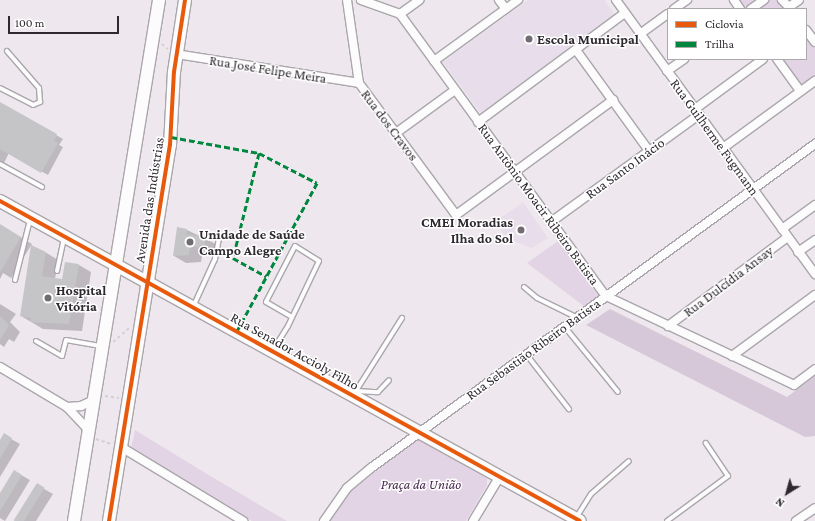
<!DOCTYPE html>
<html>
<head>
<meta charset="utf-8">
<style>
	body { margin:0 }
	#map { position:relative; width:815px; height:521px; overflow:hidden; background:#eee8ee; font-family:"Crimson Pro",serif }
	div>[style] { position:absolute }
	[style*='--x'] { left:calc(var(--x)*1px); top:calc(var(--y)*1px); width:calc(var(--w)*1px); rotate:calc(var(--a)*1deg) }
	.built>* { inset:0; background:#e8ddeb }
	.green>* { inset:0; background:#e2d3e5 }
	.forest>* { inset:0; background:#d6c7d9 }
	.shadow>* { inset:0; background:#0003 }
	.building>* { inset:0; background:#c5c5c7; transform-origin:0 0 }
	.path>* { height:1.5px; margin-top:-0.75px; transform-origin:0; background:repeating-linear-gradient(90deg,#d3d0d3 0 3px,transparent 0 6px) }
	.roads { filter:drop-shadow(1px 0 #aaa6ab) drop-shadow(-1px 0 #aaa6ab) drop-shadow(0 1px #aaa6ab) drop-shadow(0 -1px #aaa6ab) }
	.lane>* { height:4px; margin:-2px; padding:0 2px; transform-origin:2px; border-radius:2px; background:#fcfcfc }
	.street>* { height:8px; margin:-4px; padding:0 4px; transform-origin:4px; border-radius:4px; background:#fcfcfc }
	.secondary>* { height:12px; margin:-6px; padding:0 6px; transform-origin:6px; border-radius:6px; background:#fcfcfc }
	.quiet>* { height:3px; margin-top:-1.5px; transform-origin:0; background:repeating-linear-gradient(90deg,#00873e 0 6px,transparent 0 9px) }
	.cycleway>* { height:4px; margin:-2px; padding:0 2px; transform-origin:2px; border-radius:2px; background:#e8590c }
	.dots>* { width:11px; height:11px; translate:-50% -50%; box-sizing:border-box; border:2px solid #fff; border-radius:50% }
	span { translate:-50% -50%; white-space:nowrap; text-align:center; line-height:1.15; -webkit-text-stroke:3px #fff; paint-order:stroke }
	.poi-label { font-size:14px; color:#2e292f; font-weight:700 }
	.left { translate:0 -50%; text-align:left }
	.right { translate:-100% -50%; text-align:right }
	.street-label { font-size:14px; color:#2e292f }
	.park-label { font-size:14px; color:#492a51; font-style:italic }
	.legend { position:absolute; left:667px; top:8px; width:140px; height:52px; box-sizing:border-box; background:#fff; border:1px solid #aba9ac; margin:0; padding:5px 7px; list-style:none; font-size:12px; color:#2e292f }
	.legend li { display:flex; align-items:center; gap:8px; height:20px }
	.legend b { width:20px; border:1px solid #aba9ac }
	.north { position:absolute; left:767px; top:473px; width:40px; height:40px; -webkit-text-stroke:3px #fff; paint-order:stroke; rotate:217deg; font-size:11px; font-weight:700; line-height:16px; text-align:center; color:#2e292f }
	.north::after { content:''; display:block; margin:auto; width:14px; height:18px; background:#2e292f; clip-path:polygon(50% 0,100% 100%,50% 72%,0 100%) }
	.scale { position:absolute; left:8px; top:16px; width:111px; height:18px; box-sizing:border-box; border:2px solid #2e292f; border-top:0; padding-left:5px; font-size:12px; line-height:14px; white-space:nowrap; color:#2e292f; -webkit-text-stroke:3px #fff; paint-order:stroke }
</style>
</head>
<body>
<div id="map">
	<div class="built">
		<div style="clip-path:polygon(528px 0,604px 0,616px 16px,481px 114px,443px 62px)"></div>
		<div style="clip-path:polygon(523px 202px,548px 238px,532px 248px,507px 239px,495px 222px)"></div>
	</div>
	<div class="green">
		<div style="clip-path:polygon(738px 0,777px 0,786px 9px,745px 9px)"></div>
		<div style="clip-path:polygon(806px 36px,815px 48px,815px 76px,801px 86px,782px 59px,806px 59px)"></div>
		<div style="clip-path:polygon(558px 241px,599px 297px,585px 307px,527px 263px)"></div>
		<div style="clip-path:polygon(135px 430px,212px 477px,287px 521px,252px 521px,131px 448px)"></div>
		<div style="clip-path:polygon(417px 439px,487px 478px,487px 485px,466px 521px,328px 521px,349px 493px)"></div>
	</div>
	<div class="forest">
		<div style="clip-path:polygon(610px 309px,787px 397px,815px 376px,815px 436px,805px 437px,586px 325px)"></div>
	</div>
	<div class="shadow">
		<div style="clip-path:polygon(0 103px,63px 139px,59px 145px,63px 147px,48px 175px,9px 153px,4px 163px,0 161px)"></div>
		<div style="clip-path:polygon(0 225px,32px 244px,11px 278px,3px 273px,0 279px)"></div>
		<div style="clip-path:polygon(187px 230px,218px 245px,216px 255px,203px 252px,201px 262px,186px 263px,174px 256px)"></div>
		<div style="clip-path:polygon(45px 252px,58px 260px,55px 279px,63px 280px,79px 265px,91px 272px,82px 331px,43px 329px,21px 316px)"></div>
		<div style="clip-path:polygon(0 304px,16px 314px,10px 322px,20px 332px,14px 342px,9px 339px,4px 347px,0 344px)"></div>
		<div style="clip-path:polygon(4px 435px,20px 444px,0 477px,0 442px)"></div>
		<div style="clip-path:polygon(14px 471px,30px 480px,5px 521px,0 518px,0 495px)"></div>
		<div style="clip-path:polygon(37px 485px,53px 494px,36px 521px,15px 521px)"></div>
	</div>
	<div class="building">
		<div style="clip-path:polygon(0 102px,57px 134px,54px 141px,58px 143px,41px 173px,0 149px)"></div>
		<div style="clip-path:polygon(0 224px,21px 237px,0 272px)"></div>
		<div style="clip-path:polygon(177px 227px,187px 229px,186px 234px,206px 237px,204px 248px,190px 246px,189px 255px,173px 256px)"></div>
		<div style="clip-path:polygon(31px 245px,46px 252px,42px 276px,62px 279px,65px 262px,79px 264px,69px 324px,30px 322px,31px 318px,20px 316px)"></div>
		<div style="clip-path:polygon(0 316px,9px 325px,0 340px)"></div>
		<div style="clip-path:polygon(4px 433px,12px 438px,0 459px,0 440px)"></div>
		<div style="clip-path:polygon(14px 470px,22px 475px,0 511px,0 493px)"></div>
		<div style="left:37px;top:483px;width:9px;height:44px;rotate:32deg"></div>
	</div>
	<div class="path">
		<div style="--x:162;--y:44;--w:8;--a:40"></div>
		<div style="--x:113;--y:342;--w:23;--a:-41"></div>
		<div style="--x:105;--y:396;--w:14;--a:8"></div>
		<div style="--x:96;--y:439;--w:16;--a:18"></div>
	</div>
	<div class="roads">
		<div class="lane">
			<div style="--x:0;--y:88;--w:37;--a:27"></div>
			<div style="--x:33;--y:105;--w:8;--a:-23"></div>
			<div style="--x:40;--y:102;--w:14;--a:-94"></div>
			<div style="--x:39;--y:88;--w:49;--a:-130.9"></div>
			<div style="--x:0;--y:164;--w:48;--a:28.7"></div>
			<div style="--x:57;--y:271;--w:33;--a:-78"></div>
			<div style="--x:15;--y:280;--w:62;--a:-76"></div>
			<div style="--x:524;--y:287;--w:17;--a:40"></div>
			<div style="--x:537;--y:298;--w:43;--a:26"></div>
			<div style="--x:193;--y:307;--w:53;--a:-65.4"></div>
			<div style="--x:215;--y:259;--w:21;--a:-79"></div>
			<div style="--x:564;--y:326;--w:85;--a:50.7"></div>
			<div style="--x:36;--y:341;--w:30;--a:30"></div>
			<div style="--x:62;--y:356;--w:16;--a:-76"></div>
			<div style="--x:66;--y:340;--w:35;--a:10"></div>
			<div style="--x:273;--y:350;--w:28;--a:-58"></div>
			<div style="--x:288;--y:326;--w:72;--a:-64.5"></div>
			<div style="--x:319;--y:261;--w:28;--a:-148"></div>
			<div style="--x:295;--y:246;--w:63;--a:117.4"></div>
			<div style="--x:266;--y:302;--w:30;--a:30"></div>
			<div style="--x:526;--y:354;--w:70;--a:52"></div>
			<div style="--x:356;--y:391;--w:22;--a:3"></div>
			<div style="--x:378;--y:392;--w:16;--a:-47"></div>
			<div style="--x:354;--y:394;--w:90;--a:-57.7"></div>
			<div style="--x:576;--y:518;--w:28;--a:-58"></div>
			<div style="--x:591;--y:494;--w:50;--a:-41"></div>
			<div style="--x:667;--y:521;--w:76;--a:-36.4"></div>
			<div style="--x:728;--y:476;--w:40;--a:-124"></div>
		</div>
		<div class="street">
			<div style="--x:347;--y:0;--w:84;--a:81.8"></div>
			<div style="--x:359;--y:83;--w:164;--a:53.7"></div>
			<div style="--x:456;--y:215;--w:195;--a:-36.2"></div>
			<div style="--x:361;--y:0;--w:41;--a:19.7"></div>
			<div style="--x:400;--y:14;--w:349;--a:53.9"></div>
			<div style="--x:606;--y:296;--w:208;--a:25.3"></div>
			<div style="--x:794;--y:385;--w:26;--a:-37"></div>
			<div style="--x:499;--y:0;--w:11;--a:52"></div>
			<div style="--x:616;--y:0;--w:339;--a:54"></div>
			<div style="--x:734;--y:0;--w:11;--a:56"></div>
			<div style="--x:782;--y:0;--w:13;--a:45"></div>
			<div style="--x:789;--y:7;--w:12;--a:-35"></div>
			<div style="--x:674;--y:9;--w:16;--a:-35"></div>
			<div style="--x:751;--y:9;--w:16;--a:-35"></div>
			<div style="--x:400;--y:14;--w:24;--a:-36"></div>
			<div style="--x:806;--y:30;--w:15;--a:53"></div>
			<div style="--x:640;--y:34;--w:34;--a:-36"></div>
			<div style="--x:576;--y:50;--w:125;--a:54.1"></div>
			<div style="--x:176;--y:54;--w:185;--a:9"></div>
			<div style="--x:777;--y:59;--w:39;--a:54"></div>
			<div style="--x:434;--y:61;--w:104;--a:-36"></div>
			<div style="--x:667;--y:71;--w:21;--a:-35"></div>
			<div style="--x:695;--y:109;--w:84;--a:-36.3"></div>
			<div style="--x:478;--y:122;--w:183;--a:-36.6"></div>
			<div style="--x:396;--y:133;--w:73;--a:-36.1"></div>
			<div style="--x:723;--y:148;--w:114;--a:-36.1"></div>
			<div style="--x:551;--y:222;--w:183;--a:-35.9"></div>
			<div style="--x:782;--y:229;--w:41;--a:-36"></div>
			<div style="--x:798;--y:252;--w:21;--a:-35"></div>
			<div style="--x:668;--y:326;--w:149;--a:-36.6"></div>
			<div style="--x:732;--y:356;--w:103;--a:-36.3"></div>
			<div style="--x:0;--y:367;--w:78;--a:30.8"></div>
			<div style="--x:67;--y:407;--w:33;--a:47"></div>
			<div style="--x:67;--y:407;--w:14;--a:-4"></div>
			<div style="--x:81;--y:406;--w:14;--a:-25"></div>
			<div style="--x:121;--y:447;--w:143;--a:31.2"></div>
			<div style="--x:324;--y:521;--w:40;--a:-55.1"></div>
			<div style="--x:347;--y:488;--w:31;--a:-40"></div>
			<div style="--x:371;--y:468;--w:550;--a:-36.12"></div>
			<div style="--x:473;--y:521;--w:52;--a:-59"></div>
			<div style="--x:796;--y:521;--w:23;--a:-34"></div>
		</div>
		<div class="secondary">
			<div style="--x:0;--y:201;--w:662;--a:28.89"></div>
			<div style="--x:74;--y:521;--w:528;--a:-80.73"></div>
			<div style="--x:109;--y:521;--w:381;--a:-80.8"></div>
			<div style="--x:170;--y:145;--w:73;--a:-86.9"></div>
			<div style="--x:174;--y:72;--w:73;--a:-81.3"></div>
		</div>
	</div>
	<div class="quiet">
		<div style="--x:171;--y:137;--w:89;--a:10.3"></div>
		<div style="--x:259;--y:153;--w:65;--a:27.3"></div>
		<div style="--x:317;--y:183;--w:168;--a:118.4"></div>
		<div style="--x:259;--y:153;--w:108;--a:103.9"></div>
		<div style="--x:233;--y:258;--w:38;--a:29"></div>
	</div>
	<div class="cycleway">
		<div style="--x:0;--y:201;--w:662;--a:28.89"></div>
		<div style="--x:109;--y:521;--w:381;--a:-80.8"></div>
		<div style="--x:170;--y:145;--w:73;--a:-86.9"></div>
		<div style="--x:174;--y:72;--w:73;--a:-81.3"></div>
	</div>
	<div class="dots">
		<div style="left:529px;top:39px;background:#716c72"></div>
		<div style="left:521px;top:230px;background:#716c72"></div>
		<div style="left:190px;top:242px;background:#716c72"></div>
		<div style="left:48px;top:298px;background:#716c72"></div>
	</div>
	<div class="poi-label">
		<span class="left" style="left:537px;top:39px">Escola Municipal</span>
		<span class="right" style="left:513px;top:230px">CMEI Moradias<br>Ilha do Sol</span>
		<span class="left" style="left:199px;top:242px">Unidade de Saúde<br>Campo Alegre</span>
		<span class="left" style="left:56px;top:298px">Hospital<br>Vitória</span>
	</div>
	<div class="street-label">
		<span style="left:268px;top:69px;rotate:9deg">Rua José Felipe Meira</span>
		<span style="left:390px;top:125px;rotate:53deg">Rua dos Cravos</span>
		<span style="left:715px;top:137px;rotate:54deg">Rua Guilherme Fugmann</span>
		<span style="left:625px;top:168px;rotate:-36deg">Rua Santo Inácio</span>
		<span style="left:149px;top:200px;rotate:-81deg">Avenida das Indústrias</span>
		<span style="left:539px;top:204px;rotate:54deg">Rua Antônio Moacir Ribeiro Batista</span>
		<span style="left:728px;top:281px;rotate:-37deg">Rua Dulcídia Ansay</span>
		<span style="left:533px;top:349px;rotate:-36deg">Rua Sebastião Ribeiro Batista</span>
		<span style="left:295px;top:351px;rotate:29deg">Rua Senador Accioly Filho</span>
	</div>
	<div class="park-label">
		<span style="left:421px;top:484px">Praça da União</span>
	</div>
	<ul class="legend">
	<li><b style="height:5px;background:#e8590c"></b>Ciclovia</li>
	<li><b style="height:5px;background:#00873e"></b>Trilha</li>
	</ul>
	<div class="north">N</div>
	<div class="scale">100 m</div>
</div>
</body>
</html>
